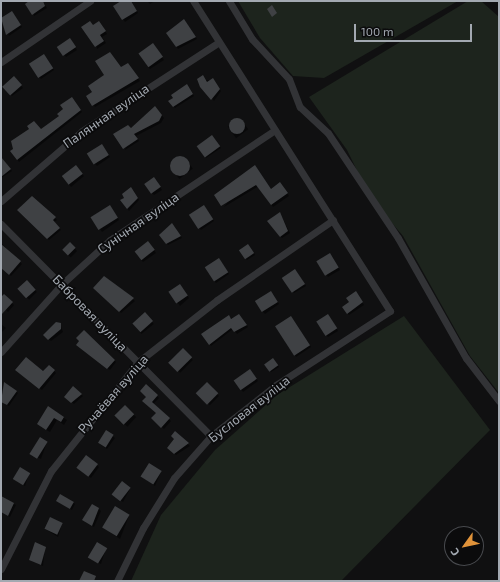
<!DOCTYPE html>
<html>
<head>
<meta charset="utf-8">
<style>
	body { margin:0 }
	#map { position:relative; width:500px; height:582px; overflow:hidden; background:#101011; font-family:"Exo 2",sans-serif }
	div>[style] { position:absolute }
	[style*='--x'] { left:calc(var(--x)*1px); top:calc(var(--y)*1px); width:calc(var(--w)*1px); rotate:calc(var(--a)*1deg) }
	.green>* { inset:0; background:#1d241d }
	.shadow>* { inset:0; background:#0007; transform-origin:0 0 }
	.building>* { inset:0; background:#3f4144; transform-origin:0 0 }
	.round { border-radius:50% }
	.minor>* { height:7px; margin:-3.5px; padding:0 3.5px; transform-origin:3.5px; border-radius:3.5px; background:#323336 }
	span { translate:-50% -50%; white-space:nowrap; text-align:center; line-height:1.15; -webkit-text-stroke:3.5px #0b0b0c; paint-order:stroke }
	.street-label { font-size:13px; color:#a3a9b1 }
	.frame { position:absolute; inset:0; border:2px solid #a3a9b1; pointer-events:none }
	.north { position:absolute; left:444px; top:526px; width:40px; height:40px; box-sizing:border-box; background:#0b0b0c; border:1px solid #484a4e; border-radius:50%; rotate:237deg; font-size:11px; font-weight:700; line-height:16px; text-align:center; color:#a3a9b1 }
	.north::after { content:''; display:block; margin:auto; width:14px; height:18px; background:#e0933a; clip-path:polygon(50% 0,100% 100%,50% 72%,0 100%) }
	.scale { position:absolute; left:354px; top:24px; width:118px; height:18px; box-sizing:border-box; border:2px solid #a3a9b1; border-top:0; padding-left:5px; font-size:12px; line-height:14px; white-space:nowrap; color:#a3a9b1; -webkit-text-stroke:3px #0b0b0c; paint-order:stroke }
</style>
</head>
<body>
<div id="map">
	<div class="green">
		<div style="clip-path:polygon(238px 1px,458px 1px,324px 78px,293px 76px,260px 38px)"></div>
		<div style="clip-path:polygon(468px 1px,481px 1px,499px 17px,499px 393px,470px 356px,403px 236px,370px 197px,347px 150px,309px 97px)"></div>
		<div style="clip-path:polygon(404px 316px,490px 430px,341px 581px,131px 581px,161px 515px,215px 450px,277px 395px)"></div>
	</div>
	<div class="shadow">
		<div style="clip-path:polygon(33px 1px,42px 1px,47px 8px,34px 16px)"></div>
		<div style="clip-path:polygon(123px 1px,131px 1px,138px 13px,125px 22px,115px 7px)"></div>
		<div style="clip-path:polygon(147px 1px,155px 1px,150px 4px)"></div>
		<div style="clip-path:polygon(12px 12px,22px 27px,9px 36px,1px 19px)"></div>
		<div style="clip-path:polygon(185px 22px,197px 39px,178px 49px,167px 33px)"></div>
		<div style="clip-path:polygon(101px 24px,107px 34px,102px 37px,106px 43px,97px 49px,93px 26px)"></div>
		<div style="clip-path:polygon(71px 41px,77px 50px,66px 57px,58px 47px)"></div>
		<div style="clip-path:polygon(154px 46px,164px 60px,150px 69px,148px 67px)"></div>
		<div style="clip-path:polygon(46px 57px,54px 70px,41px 79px,39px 77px)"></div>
		<div style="clip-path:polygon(128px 64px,140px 81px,95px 107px,88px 97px)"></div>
		<div style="clip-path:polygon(16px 79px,23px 88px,12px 96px,3px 86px)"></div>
		<div style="clip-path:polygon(199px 79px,214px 81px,221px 91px,214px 101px)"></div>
		<div style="clip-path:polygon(189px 88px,194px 96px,175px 108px,173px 106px)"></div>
		<div style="clip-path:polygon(74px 100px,82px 112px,19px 162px,12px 151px,31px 129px,41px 130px,61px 116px)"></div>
		<div style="clip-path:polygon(157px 109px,164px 118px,161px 123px,136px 136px,139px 141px,125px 150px,131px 129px)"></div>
		<div style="left:240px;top:118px;width:14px;height:15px;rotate:54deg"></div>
		<div style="clip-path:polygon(214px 138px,221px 148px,206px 158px,197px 146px)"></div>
		<div style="clip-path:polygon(103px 147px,110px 157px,97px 166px,95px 164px)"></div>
		<div style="left:183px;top:156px;width:16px;height:17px;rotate:52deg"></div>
		<div style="clip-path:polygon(1px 158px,12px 171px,1px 178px)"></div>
		<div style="clip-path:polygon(255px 166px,271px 190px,282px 185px,289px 196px,273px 207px,259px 186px,224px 207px)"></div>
		<div style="clip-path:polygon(77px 169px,84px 176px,71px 187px,63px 177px)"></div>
		<div style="clip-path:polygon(156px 180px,162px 190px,154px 195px,152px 193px)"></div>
		<div style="clip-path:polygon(133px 190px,139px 200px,129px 211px,122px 200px)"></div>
		<div style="clip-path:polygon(32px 197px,57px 220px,54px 222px,61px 230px,49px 240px,19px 210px)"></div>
		<div style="clip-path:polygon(111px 208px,119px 220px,102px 232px,93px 218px)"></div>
		<div style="clip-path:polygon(205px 208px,214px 221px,201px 230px,199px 228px)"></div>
		<div style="clip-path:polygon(281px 215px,290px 233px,282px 238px,280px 236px)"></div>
		<div style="clip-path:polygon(174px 226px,182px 238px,168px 245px,166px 243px)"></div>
		<div style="clip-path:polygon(1px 243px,22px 264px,11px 276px,1px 268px)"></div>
		<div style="left:70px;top:244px;width:10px;height:9px;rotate:45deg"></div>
		<div style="clip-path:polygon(150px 244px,156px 253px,143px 262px,141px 260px)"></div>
		<div style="clip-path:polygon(250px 247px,255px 255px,247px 260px,245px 258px)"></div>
		<div style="clip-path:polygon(332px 256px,340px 270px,328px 277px,318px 262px)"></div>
		<div style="clip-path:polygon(221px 262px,229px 274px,216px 283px,214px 281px)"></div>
		<div style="clip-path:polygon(297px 272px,306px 286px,294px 293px,283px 278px)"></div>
		<div style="clip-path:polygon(104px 277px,135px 301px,121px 313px,95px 288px)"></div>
		<div style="left:27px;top:282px;width:14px;height:11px;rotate:45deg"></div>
		<div style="clip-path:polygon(181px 287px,189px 298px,180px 306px,170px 292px)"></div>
		<div style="clip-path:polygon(273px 294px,279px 304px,265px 314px,263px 312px)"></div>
		<div style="clip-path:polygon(4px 295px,14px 305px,8px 312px,1px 305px)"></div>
		<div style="clip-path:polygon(358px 295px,364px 305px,349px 315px,347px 313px)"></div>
		<div style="left:145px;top:313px;width:14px;height:16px;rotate:51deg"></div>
		<div style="clip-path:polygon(241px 317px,248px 327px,237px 334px,233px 329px,211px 346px,203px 334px,230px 318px)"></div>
		<div style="clip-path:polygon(330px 317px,338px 331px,328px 337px,326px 335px)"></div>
		<div style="clip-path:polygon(293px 319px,311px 347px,296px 357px,295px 355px)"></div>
		<div style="clip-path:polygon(1px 324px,6px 328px,1px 333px)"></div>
		<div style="clip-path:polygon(60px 324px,63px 332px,51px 341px,44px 335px)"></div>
		<div style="clip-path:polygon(84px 331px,116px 362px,110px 370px,77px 345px)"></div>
		<div style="left:183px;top:350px;width:14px;height:18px;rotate:45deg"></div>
		<div style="clip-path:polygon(275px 361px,279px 367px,271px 372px,265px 364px)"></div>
		<div style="clip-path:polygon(49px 366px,56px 373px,42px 390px,18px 372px,43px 373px)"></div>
		<div style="clip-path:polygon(251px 372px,258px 381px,243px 392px,234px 380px)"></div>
		<div style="clip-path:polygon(4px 384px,18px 393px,9px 406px,1px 401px)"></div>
		<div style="left:207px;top:384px;width:17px;height:13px;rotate:45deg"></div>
		<div style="clip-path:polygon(146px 386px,159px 398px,153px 404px,171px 421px,164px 429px,153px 418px,157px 413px,147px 397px)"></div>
		<div style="clip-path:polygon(73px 388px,83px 396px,74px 404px,66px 397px)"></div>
		<div style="left:125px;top:407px;width:15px;height:13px;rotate:42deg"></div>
		<div style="clip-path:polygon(49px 408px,67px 420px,64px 425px,57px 420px,50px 432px,41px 427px)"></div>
		<div style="clip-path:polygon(106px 431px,115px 438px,107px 449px,100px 444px)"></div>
		<div style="clip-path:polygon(175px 432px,190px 446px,176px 455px,168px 448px,176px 439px)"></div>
		<div style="clip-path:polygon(47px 442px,41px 459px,33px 455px)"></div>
		<div style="clip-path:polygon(86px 457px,99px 467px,91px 478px,80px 470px)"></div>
		<div style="clip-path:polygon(161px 472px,155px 486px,143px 477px)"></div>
		<div style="clip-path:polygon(29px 474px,25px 486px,14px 479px)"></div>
		<div style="clip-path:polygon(130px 489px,123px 502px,115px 496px)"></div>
		<div style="clip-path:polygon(1px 497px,16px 505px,10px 517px,1px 512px)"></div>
		<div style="clip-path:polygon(57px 501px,73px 502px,75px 504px,72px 510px)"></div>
		<div style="clip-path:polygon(99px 509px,101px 511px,94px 527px,85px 522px)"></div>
		<div style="clip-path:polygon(129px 516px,120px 539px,104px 528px)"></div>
		<div style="clip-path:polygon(62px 524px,58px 537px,45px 529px)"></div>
		<div style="clip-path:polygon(45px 547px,43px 566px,32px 561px)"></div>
		<div style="clip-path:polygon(106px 548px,101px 564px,92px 560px)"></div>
	</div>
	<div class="building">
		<div style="clip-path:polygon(29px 1px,43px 1px,45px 6px,32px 15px,25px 4px)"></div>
		<div style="clip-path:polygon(121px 1px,131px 1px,137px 11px,122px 20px,113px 6px)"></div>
		<div style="clip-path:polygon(272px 5px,277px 13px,272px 17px,267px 9px)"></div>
		<div style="clip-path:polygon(12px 11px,21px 25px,6px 35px,1px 18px)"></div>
		<div style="clip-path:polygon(184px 19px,196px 37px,176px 47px,166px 33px)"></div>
		<div style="clip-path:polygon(90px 21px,93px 25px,99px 21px,106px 31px,100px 35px,104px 41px,95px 47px,81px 27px)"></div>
		<div style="left:70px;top:38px;width:11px;height:16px;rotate:56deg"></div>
		<div style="left:153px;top:43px;width:17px;height:18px;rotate:54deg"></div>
		<div style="clip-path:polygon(110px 52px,121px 67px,128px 63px,139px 78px,92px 106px,86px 96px,92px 92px,88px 86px,104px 75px,95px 61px)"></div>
		<div style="left:44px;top:54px;width:17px;height:18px;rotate:57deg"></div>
		<div style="clip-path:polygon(203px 75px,207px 82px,213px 78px,220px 89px,211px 100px,200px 87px,197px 79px)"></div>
		<div style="left:14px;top:76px;width:12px;height:16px;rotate:48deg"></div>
		<div style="clip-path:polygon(187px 84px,193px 94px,173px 107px,168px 101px,173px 98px,171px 95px)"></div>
		<div style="clip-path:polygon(72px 97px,81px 110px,17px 160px,10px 151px,13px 149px,11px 141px,29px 129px,27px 126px,34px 121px,41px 129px,59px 116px,57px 114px,63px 109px,60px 105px)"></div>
		<div style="clip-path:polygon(155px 106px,162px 115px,159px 121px,134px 134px,138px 139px,123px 149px,113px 134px,128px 125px,131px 128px)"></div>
		<div class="round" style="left:229px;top:118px;width:16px;height:16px"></div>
		<div style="left:212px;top:135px;width:14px;height:19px;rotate:54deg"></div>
		<div style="left:102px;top:144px;width:13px;height:18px;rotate:58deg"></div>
		<div class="round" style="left:170px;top:156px;width:20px;height:20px"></div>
		<div style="clip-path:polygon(1px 157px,11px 169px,1px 177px)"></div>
		<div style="left:76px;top:165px;width:11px;height:18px;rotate:52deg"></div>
		<div style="clip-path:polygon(255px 165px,271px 189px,280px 182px,288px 193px,271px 205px,256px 185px,221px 206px,214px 195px)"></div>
		<div style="left:154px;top:177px;width:12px;height:12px;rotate:55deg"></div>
		<div style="clip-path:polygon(131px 187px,138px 198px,127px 209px,120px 200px,124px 198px,122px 194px)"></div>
		<div style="clip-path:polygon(32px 196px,56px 217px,53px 220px,60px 228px,47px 239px,17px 210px)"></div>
		<div style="left:110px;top:205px;width:15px;height:23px;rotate:58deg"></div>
		<div style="left:204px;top:205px;width:17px;height:18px;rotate:57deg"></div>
		<div style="clip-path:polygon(280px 212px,288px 231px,280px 237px,267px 221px)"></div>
		<div style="clip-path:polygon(172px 223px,181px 236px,166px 244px,159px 235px)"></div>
		<div style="left:148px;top:241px;width:11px;height:17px;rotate:52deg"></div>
		<div style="left:70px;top:242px;width:8px;height:11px;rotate:45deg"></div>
		<div style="clip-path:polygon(1px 244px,21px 261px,9px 275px,1px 268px)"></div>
		<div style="left:248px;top:244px;width:11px;height:11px;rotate:56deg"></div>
		<div style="left:330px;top:253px;width:17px;height:16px;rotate:59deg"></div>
		<div style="left:219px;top:258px;width:17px;height:17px;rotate:57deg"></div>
		<div style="left:295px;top:269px;width:18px;height:16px;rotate:56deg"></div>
		<div style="clip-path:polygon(104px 276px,134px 298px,119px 312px,93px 288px)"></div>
		<div style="left:27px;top:280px;width:13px;height:13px;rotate:48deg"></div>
		<div style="left:180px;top:284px;width:14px;height:14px;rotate:56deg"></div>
		<div style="left:271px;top:291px;width:13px;height:19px;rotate:58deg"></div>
		<div style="clip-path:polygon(356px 291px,363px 302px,347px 314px,342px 307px,349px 302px,346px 298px)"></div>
		<div style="clip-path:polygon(4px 294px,13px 302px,1px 315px,1px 297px)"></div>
		<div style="left:145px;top:312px;width:12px;height:17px;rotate:48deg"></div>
		<div style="clip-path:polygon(239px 314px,247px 325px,234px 332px,231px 328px,209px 345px,201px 334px,229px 315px,231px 319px)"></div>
		<div style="left:328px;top:314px;width:17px;height:14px;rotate:57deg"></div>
		<div style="left:291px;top:316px;width:35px;height:19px;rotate:57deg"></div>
		<div style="clip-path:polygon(56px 322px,61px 323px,61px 329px,48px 340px,43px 335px)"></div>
		<div style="clip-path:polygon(84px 330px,115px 360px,107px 369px,76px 345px,79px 341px,76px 338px)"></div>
		<div style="left:183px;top:348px;width:13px;height:21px;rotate:45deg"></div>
		<div style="clip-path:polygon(26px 357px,43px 371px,49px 365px,55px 370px,39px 389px,15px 370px)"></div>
		<div style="left:273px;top:358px;width:9px;height:11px;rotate:54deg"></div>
		<div style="left:250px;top:369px;width:12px;height:20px;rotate:55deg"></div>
		<div style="clip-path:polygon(4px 382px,17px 391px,7px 405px,1px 402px)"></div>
		<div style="left:207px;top:382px;width:16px;height:16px;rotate:45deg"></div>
		<div style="clip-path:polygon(146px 384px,158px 395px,152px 402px,170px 418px,161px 428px,151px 418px,156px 413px,142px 401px,146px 397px,140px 391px)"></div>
		<div style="clip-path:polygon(73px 386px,82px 394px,71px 403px,64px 397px)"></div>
		<div style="left:125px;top:405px;width:13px;height:15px;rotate:45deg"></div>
		<div style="clip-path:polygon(48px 406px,64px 417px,61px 422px,54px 418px,46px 430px,37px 424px)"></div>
		<div style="left:106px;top:430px;width:9px;height:15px;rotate:32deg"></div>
		<div style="clip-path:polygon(175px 431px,189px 443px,174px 454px,167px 448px,174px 439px,171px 436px)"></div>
		<div style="left:40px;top:437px;width:9px;height:20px;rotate:32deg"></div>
		<div style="left:86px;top:455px;width:15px;height:16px;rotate:37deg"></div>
		<div style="left:149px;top:463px;width:15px;height:16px;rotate:32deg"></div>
		<div style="left:20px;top:467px;width:12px;height:14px;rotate:31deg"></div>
		<div style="left:122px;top:481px;width:11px;height:17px;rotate:38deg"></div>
		<div style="left:60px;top:494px;width:16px;height:8px;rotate:30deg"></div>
		<div style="clip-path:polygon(1px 496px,14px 503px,8px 516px,1px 512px)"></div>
		<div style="clip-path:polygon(92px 504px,99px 508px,92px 526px,82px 520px)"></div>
		<div style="left:115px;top:506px;width:17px;height:25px;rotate:31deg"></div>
		<div style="left:50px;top:517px;width:14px;height:13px;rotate:25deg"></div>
		<div style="clip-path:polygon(35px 542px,46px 547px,41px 565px,29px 560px)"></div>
		<div style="left:97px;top:542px;width:12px;height:18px;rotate:31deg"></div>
		<div style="clip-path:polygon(84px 571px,96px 576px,94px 581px,79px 581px)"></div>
	</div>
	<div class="minor">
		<div style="--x:229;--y:1;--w:44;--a:58.8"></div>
		<div style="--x:252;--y:39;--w:54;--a:47.2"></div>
		<div style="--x:289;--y:79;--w:30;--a:69"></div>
		<div style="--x:300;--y:107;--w:38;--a:43"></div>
		<div style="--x:328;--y:133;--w:126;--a:56.3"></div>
		<div style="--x:398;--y:238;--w:138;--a:60.5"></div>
		<div style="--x:466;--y:358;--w:54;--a:52.5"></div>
		<div style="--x:1;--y:62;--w:108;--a:-34.4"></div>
		<div style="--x:1;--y:201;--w:107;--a:-40.8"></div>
		<div style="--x:82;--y:131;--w:163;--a:-33"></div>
		<div style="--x:1;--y:224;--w:298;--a:45.3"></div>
		<div style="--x:1;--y:352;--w:91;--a:-48.1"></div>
		<div style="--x:62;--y:284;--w:65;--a:-42.5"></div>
		<div style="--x:110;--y:240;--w:198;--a:-33.7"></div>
		<div style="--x:1;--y:569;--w:110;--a:-63"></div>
		<div style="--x:51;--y:471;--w:139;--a:-51.4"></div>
		<div style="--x:138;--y:362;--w:100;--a:-38.1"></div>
		<div style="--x:217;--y:300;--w:141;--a:-34.6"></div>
		<div style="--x:117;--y:581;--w:59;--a:-63.9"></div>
		<div style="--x:143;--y:528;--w:59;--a:-58.2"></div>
		<div style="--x:174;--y:478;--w:56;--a:-48.6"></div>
		<div style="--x:211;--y:436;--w:83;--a:-38.1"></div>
		<div style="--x:276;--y:385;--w:136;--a:-33"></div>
		<div style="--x:390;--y:311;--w:367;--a:-122.4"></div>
	</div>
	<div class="street-label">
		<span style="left:106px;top:116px;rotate:-35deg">Палянная вуліца</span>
		<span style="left:138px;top:223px;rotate:-35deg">Сунічная вуліца</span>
		<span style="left:90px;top:313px;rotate:46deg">Бабровая вуліца</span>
		<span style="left:113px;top:394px;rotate:-49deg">Ручаёвая вуліца</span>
		<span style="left:249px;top:409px;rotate:-38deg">Бусловая вуліца</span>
	</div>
	<div class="frame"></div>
	<div class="north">С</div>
	<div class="scale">100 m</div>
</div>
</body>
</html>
